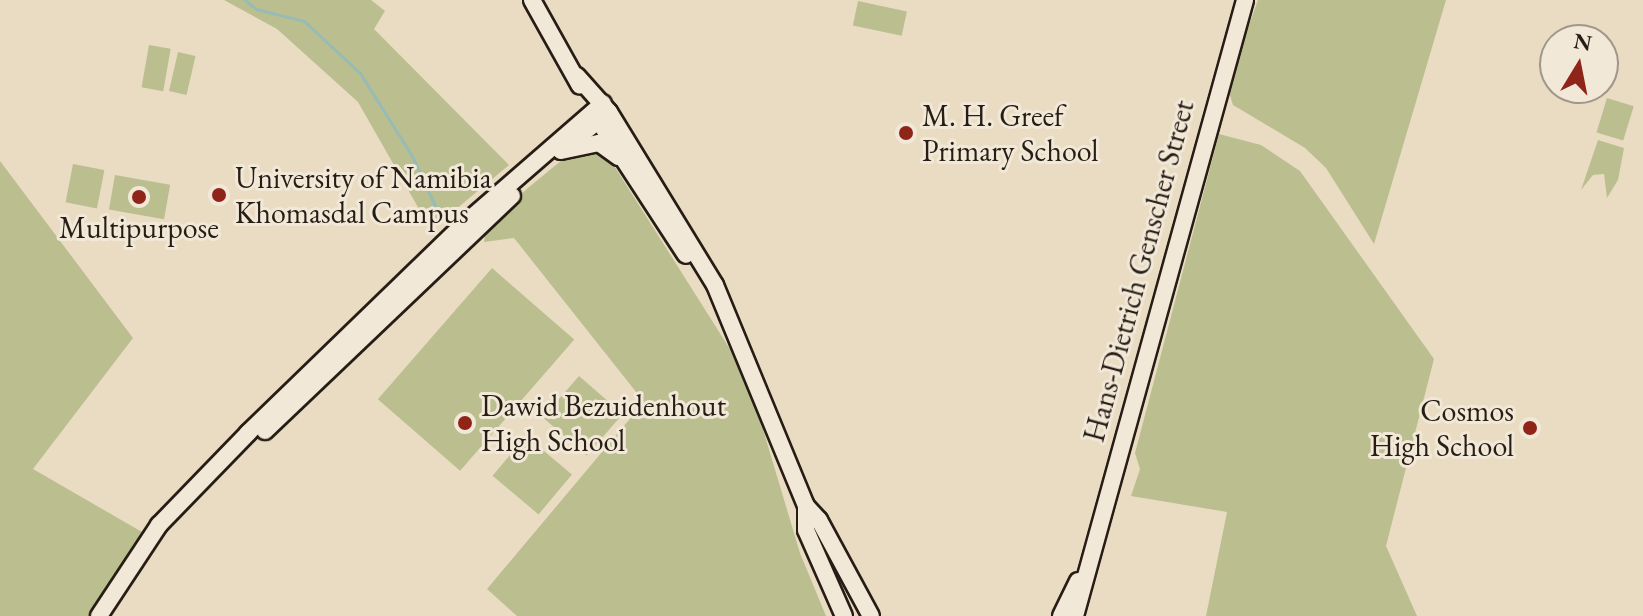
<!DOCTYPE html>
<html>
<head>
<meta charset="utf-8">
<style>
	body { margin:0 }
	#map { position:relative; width:1643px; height:616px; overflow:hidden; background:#e9dcc3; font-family:"EB Garamond",serif }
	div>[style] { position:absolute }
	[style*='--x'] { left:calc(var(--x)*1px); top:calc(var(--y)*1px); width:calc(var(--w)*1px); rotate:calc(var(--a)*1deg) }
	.green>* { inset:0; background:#bbbf90; transform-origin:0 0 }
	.stream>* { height:3px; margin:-1.5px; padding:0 1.5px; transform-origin:1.5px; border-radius:1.5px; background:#97bbb5 }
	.roads { filter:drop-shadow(2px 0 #271d15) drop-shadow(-2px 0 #271d15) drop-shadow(0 2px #271d15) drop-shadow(0 -2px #271d15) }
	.secondary>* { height:16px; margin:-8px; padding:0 8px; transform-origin:8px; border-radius:8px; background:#f1e8d8 }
	.dots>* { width:22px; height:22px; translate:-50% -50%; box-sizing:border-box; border:4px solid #f1e8d8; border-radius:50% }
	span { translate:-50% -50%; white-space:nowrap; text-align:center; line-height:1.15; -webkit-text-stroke:6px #f1e8d8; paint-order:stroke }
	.poi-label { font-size:30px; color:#271d15 }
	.left { translate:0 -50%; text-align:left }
	.right { translate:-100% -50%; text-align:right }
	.street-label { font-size:30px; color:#271d15 }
	.north { position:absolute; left:1539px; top:24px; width:80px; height:80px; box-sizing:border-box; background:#f1e8d8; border:2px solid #a0978a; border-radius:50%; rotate:10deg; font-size:22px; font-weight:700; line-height:32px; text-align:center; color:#271d15 }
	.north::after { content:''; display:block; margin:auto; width:28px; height:36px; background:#8f2418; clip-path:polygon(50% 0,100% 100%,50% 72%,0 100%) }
</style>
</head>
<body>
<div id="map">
	<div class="green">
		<div style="clip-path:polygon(224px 0,371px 0,385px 11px,374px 29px,509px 165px,431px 230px,358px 102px,277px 29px)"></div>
		<div style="clip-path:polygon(1258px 0,1446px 0,1374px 244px,1326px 168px,1305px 148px,1233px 105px,1227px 86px)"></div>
		<div style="left:858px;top:1px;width:50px;height:25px;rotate:12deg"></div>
		<div style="left:149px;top:45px;width:22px;height:43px;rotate:10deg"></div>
		<div style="left:178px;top:52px;width:18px;height:40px;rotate:13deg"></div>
		<div style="left:1607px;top:98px;width:28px;height:36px;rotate:17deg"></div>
		<div style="clip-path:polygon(1219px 134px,1261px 145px,1300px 171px,1434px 359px,1386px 546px,1417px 616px,1206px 616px,1227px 512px,1131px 496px,1140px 469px,1135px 453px)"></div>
		<div style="clip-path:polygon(1598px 140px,1624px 148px,1618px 180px,1607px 198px,1604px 174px,1593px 175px,1581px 190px)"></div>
		<div style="clip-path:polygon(583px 150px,599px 153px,613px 164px,747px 376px,800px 553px,826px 616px,517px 616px,487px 589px,644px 402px,514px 238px,484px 242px,487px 226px,529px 187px,562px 160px)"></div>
		<div style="clip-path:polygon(0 161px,133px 338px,33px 469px,149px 536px,99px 616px,0 616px)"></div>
		<div style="left:73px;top:164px;width:32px;height:39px;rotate:11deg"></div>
		<div style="left:115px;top:175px;width:56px;height:35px;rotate:10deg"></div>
		<div style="left:492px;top:268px;width:109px;height:174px;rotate:41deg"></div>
		<div style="left:579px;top:376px;width:58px;height:55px;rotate:41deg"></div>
		<div style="left:526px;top:436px;width:60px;height:52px;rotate:40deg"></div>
	</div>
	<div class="stream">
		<div style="--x:245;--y:0;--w:14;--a:39"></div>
		<div style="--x:256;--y:9;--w:49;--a:14"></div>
		<div style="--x:304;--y:21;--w:76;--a:42.9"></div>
		<div style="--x:360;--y:73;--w:98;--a:57.9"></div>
		<div style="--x:412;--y:156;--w:60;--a:65.2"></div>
	</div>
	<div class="roads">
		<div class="secondary">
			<div style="--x:532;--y:0;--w:98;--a:60.8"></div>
			<div style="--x:577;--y:76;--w:48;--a:48.4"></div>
			<div style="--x:609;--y:112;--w:203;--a:58.5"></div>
			<div style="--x:715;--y:285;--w:239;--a:67.6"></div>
			<div style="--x:806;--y:506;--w:19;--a:47"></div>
			<div style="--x:819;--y:520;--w:109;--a:61.6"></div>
			<div style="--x:594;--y:114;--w:168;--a:56.9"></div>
			<div style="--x:577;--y:138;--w:41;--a:-39.1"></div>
			<div style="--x:561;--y:151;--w:39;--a:-12"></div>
			<div style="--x:599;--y:143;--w:24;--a:36"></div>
			<div style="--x:265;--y:431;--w:341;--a:-43.6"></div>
			<div style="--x:806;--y:506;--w:24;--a:90"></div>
			<div style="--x:806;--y:530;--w:94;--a:66.2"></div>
			<div style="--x:99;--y:616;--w:109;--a:-56.6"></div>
			<div style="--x:159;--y:525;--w:128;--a:-45.9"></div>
			<div style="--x:248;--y:433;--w:301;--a:-44.1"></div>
			<div style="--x:464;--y:224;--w:184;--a:-41"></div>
			<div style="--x:1061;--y:616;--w:39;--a:-64"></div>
			<div style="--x:1075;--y:616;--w:639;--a:-74.57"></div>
		</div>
	</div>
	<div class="dots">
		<div style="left:906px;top:133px;background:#8f2418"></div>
		<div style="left:219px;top:195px;background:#8f2418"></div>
		<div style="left:139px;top:197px;background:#8f2418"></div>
		<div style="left:465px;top:423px;background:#8f2418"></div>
		<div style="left:1530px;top:428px;background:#8f2418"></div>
	</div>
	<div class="poi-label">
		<span class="left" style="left:922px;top:133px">M. H. Greef<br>Primary School</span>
		<span class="left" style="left:235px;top:195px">University of Namibia<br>Khomasdal Campus</span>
		<span style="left:139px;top:228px">Multipurpose</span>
		<span class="left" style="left:481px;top:423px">Dawid Bezuidenhout<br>High School</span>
		<span class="right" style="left:1514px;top:428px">Cosmos<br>High School</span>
	</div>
	<div class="street-label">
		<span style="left:1139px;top:271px;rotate:-75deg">Hans-Dietrich Genscher Street</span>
	</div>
	<div class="north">N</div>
</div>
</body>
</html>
